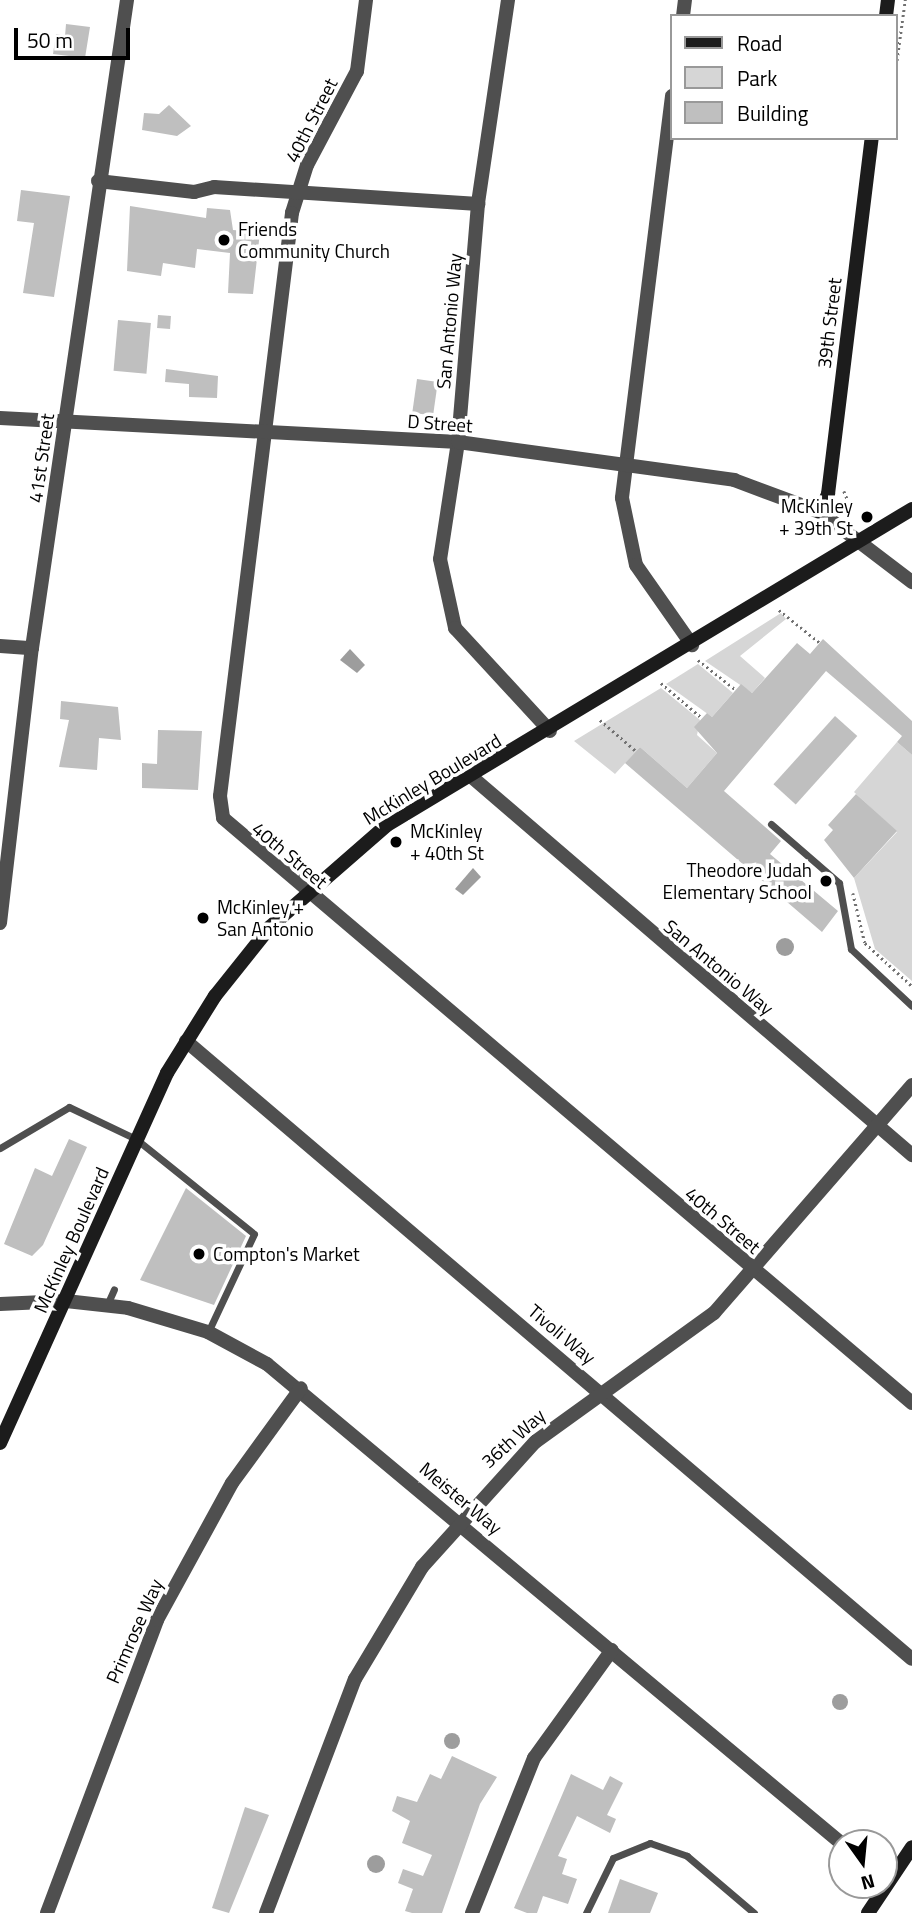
<!DOCTYPE html>
<html>
<head>
<meta charset="utf-8">
<style>
	body { margin:0 }
	#map { position:relative; width:912px; height:1913px; overflow:hidden; background:#fff; font-family:"Titillium Web",sans-serif }
	div>[style] { position:absolute }
	[style*='--x'] { left:calc(var(--x)*1px); top:calc(var(--y)*1px); width:calc(var(--w)*1px); rotate:calc(var(--a)*1deg) }
	.green>* { inset:0; background:#d6d6d6 }
	.water>* { inset:0; background:#9d9d9d }
	.round { border-radius:50% }
	.building>* { inset:0; background:#bfbfbf; transform-origin:0 0 }
	.path>* { height:2.5px; margin-top:-1.25px; transform-origin:0; background:repeating-linear-gradient(90deg,#717171 0 2px,transparent 0 5.5px) }
	.lane>* { height:7px; margin:-3.5px; padding:0 3.5px; transform-origin:3.5px; border-radius:3.5px; background:#4f4f4f }
	.street>* { height:14px; margin:-7px; padding:0 7px; transform-origin:7px; border-radius:7px; background:#4f4f4f }
	.secondary>* { height:14px; margin:-7px; padding:0 7px; transform-origin:7px; border-radius:7px; background:#1c1c1c }
	.dots>* { width:19px; height:19px; translate:-50% -50%; box-sizing:border-box; border:4px solid #fff; border-radius:50% }
	span { translate:-50% -50%; white-space:nowrap; text-align:center; line-height:1.15; -webkit-text-stroke:7px #fff; paint-order:stroke }
	.street-label { font-size:19px; color:#000 }
	.poi-label { font-size:19px; color:#000 }
	.left { translate:0 -50%; text-align:left }
	.right { translate:-100% -50%; text-align:right }
	.legend { position:absolute; left:670px; top:14px; width:228px; height:126px; box-sizing:border-box; background:#fff; border:2px solid #999; margin:0; padding:9px 12px; list-style:none; font-size:21px; color:#000 }
	.legend li { display:flex; align-items:center; gap:14px; height:35px }
	.legend b { width:35px; border:2px solid #999 }
	.north { position:absolute; left:828px; top:1829px; width:70px; height:70px; box-sizing:border-box; background:#fff; border:2px solid #999; border-radius:50%; rotate:165deg; font-size:19px; font-weight:700; line-height:28px; text-align:center; color:#000 }
	.north::after { content:''; display:block; margin:auto; width:24px; height:32px; background:#000; clip-path:polygon(50% 0,100% 100%,50% 72%,0 100%) }
	.scale { position:absolute; left:14px; top:28px; width:116px; height:32px; box-sizing:border-box; border:4px solid #000; border-top:0; padding-left:9px; font-size:21px; line-height:24px; white-space:nowrap; color:#000; -webkit-text-stroke:5px #fff; paint-order:stroke }
</style>
</head>
<body>
<div id="map">
	<div class="green">
		<div style="clip-path:polygon(781px 613px,786px 619px,740px 656px,765px 678px,752px 693px,705px 661px)"></div>
		<div style="clip-path:polygon(698px 664px,733px 693px,712px 717px,666px 684px)"></div>
		<div style="clip-path:polygon(661px 688px,700px 720px,697px 735px,717px 753px,687px 788px,640px 747px,615px 774px,574px 741px)"></div>
		<div style="clip-path:polygon(897px 742px,912px 755px,912px 981px,875px 949px,854px 878px,897px 832px,854px 792px)"></div>
	</div>
	<div class="water">
		<div style="clip-path:polygon(350px 649px,365px 665px,357px 673px,340px 660px)"></div>
		<div style="clip-path:polygon(473px 868px,481px 877px,463px 895px,455px 889px)"></div>
		<div class="round" style="left:776px;top:938px;width:18px;height:18px"></div>
		<div class="round" style="left:832px;top:1694px;width:16px;height:16px"></div>
		<div class="round" style="left:444px;top:1733px;width:16px;height:16px"></div>
		<div class="round" style="left:367px;top:1855px;width:18px;height:18px"></div>
	</div>
	<div class="building">
		<div style="clip-path:polygon(66px 24px,90px 27px,85px 58px,53px 54px,56px 34px,65px 36px)"></div>
		<div style="clip-path:polygon(169px 105px,191px 126px,177px 136px,142px 130px,144px 113px,159px 114px)"></div>
		<div style="clip-path:polygon(21px 190px,70px 196px,54px 297px,23px 293px,34px 223px,17px 221px)"></div>
		<div style="clip-path:polygon(130px 206px,206px 218px,207px 208px,230px 210px,233px 230px,260px 232px,253px 294px,228px 293px,230px 253px,197px 249px,195px 268px,163px 263px,161px 276px,127px 271px)"></div>
		<div style="left:158px;top:315px;width:13px;height:13px;rotate:4deg"></div>
		<div style="left:118px;top:320px;width:33px;height:51px;rotate:5deg"></div>
		<div style="clip-path:polygon(166px 369px,218px 376px,217px 398px,189px 397px,189px 384px,165px 382px)"></div>
		<div style="left:417px;top:379px;width:21px;height:34px;rotate:8deg"></div>
		<div style="clip-path:polygon(823px 639px,912px 721px,912px 755px,897px 742px,902px 736px,826px 671px,724px 791px,781px 841px,770px 854px,838px 911px,822px 932px,625px 763px,640px 747px,687px 788px,717px 753px,694px 727px,707px 713px,712px 717px,741px 684px,752px 693px,797px 643px,810px 654px)"></div>
		<div style="clip-path:polygon(61px 701px,118px 707px,121px 740px,99px 738px,97px 770px,59px 767px,69px 720px,60px 719px)"></div>
		<div style="left:835px;top:716px;width:30px;height:92px;rotate:42deg"></div>
		<div style="clip-path:polygon(158px 730px,202px 731px,198px 790px,142px 788px,142px 763px,157px 764px)"></div>
		<div style="clip-path:polygon(856px 794px,897px 831px,854px 878px,824px 840px,833px 830px,828px 825px)"></div>
		<div style="clip-path:polygon(69px 1139px,87px 1147px,43px 1245px,32px 1256px,4px 1244px,35px 1168px,52px 1176px)"></div>
		<div style="clip-path:polygon(186px 1188px,246px 1236px,214px 1305px,140px 1280px)"></div>
		<div style="clip-path:polygon(452px 1756px,497px 1777px,480px 1804px,442px 1913px,412px 1913px,405px 1911px,413px 1889px,398px 1883px,403px 1869px,423px 1876px,432px 1855px,402px 1843px,410px 1821px,392px 1811px,397px 1796px,417px 1802px,430px 1774px,441px 1779px)"></div>
		<div style="clip-path:polygon(571px 1774px,603px 1790px,610px 1776px,623px 1783px,607px 1815px,616px 1819px,610px 1833px,577px 1816px,558px 1856px,567px 1859px,562px 1874px,577px 1879px,568px 1904px,543px 1896px,537px 1913px,527px 1913px,514px 1908px)"></div>
		<div style="clip-path:polygon(245px 1807px,269px 1815px,229px 1913px,212px 1908px)"></div>
		<div style="clip-path:polygon(620px 1879px,658px 1893px,650px 1913px,608px 1913px)"></div>
	</div>
	<div class="path">
		<div style="--x:896;--y:66;--w:67;--a:-82.2"></div>
		<div style="--x:844;--y:491;--w:21;--a:67"></div>
		<div style="--x:779;--y:610;--w:53;--a:38.8"></div>
		<div style="--x:698;--y:660;--w:48;--a:38.3"></div>
		<div style="--x:661;--y:683;--w:54;--a:40.5"></div>
		<div style="--x:600;--y:720;--w:48;--a:40.7"></div>
		<div style="--x:853;--y:893;--w:51;--a:76.5"></div>
		<div style="--x:865;--y:943;--w:64;--a:42.5"></div>
	</div>
	<div class="lane">
		<div style="--x:771;--y:824;--w:90;--a:40.9"></div>
		<div style="--x:839;--y:883;--w:67;--a:79.7"></div>
		<div style="--x:851;--y:949;--w:83;--a:43.1"></div>
		<div style="--x:0;--y:1148;--w:80;--a:-30.7"></div>
		<div style="--x:69;--y:1107;--w:74;--a:25.5"></div>
		<div style="--x:136;--y:1139;--w:151;--a:38.8"></div>
		<div style="--x:254;--y:1234;--w:108;--a:115.1"></div>
		<div style="--x:107;--y:1305;--w:17;--a:-66"></div>
		<div style="--x:586;--y:1913;--w:61;--a:-63.9"></div>
		<div style="--x:613;--y:1858;--w:40;--a:-22"></div>
		<div style="--x:650;--y:1843;--w:39;--a:19"></div>
		<div style="--x:687;--y:1856;--w:88;--a:40.4"></div>
	</div>
	<div class="street">
		<div style="--x:366;--y:0;--w:72;--a:97.2"></div>
		<div style="--x:357;--y:71;--w:106;--a:118"></div>
		<div style="--x:307;--y:165;--w:50;--a:107.4"></div>
		<div style="--x:292;--y:213;--w:587;--a:97.04"></div>
		<div style="--x:220;--y:796;--w:22;--a:82"></div>
		<div style="--x:223;--y:818;--w:904;--a:40.33"></div>
		<div style="--x:508;--y:0;--w:206;--a:98.4"></div>
		<div style="--x:478;--y:204;--w:239;--a:94.8"></div>
		<div style="--x:458;--y:442;--w:118;--a:98.7"></div>
		<div style="--x:440;--y:559;--w:71;--a:77.7"></div>
		<div style="--x:455;--y:628;--w:140;--a:47.3"></div>
		<div style="--x:683;--y:16;--w:16;--a:-83"></div>
		<div style="--x:672;--y:96;--w:405;--a:97.1"></div>
		<div style="--x:622;--y:498;--w:68;--a:78.2"></div>
		<div style="--x:636;--y:565;--w:98;--a:55"></div>
		<div style="--x:98;--y:181;--w:97;--a:6.5"></div>
		<div style="--x:194;--y:192;--w:21;--a:-14"></div>
		<div style="--x:214;--y:187;--w:265;--a:3.7"></div>
		<div style="--x:0;--y:418;--w:459;--a:3"></div>
		<div style="--x:458;--y:442;--w:279;--a:7.8"></div>
		<div style="--x:734;--y:480;--w:92;--a:20.4"></div>
		<div style="--x:820;--y:512;--w:116;--a:37.3"></div>
		<div style="--x:0;--y:646;--w:32;--a:4"></div>
		<div style="--x:473;--y:778;--w:579;--a:40.65"></div>
		<div style="--x:0;--y:923;--w:277;--a:-83.4"></div>
		<div style="--x:32;--y:648;--w:655;--a:-81.66"></div>
		<div style="--x:186;--y:1041;--w:953;--a:40.41"></div>
		<div style="--x:0;--y:1304;--w:66;--a:-2.6"></div>
		<div style="--x:66;--y:1301;--w:62;--a:6.4"></div>
		<div style="--x:128;--y:1308;--w:84;--a:16.7"></div>
		<div style="--x:208;--y:1332;--w:67;--a:28.5"></div>
		<div style="--x:267;--y:1364;--w:749;--a:39.85"></div>
		<div style="--x:47;--y:1913;--w:313;--a:-69.4"></div>
		<div style="--x:157;--y:1620;--w:156;--a:-61.3"></div>
		<div style="--x:232;--y:1483;--w:117;--a:-54"></div>
		<div style="--x:266;--y:1913;--w:250;--a:-69.2"></div>
		<div style="--x:355;--y:1679;--w:131;--a:-59.1"></div>
		<div style="--x:422;--y:1567;--w:169;--a:-47.9"></div>
		<div style="--x:535;--y:1442;--w:221;--a:-35.8"></div>
		<div style="--x:714;--y:1313;--w:302;--a:-49"></div>
		<div style="--x:472;--y:1913;--w:167;--a:-68.2"></div>
		<div style="--x:534;--y:1758;--w:133;--a:-54.2"></div>
	</div>
	<div class="secondary">
		<div style="--x:886;--y:16;--w:16;--a:-83"></div>
		<div style="--x:820;--y:512;--w:20;--a:-66"></div>
		<div style="--x:828;--y:494;--w:359;--a:-83"></div>
		<div style="--x:0;--y:1443;--w:406;--a:-65.7"></div>
		<div style="--x:167;--y:1073;--w:91;--a:-58.1"></div>
		<div style="--x:215;--y:996;--w:88;--a:-51.4"></div>
		<div style="--x:270;--y:927;--w:155;--a:-41.1"></div>
		<div style="--x:387;--y:825;--w:613;--a:-31.04"></div>
		<div style="--x:868;--y:1913;--w:79;--a:-56.3"></div>
	</div>
	<div class="dots">
		<div style="left:224px;top:240px;background:#000"></div>
		<div style="left:867px;top:517px;background:#000"></div>
		<div style="left:396px;top:842px;background:#000"></div>
		<div style="left:826px;top:881px;background:#000"></div>
		<div style="left:203px;top:918px;background:#000"></div>
		<div style="left:199px;top:1254px;background:#000"></div>
	</div>
	<div class="street-label">
		<span style="left:311px;top:120px;rotate:-63deg">40th Street</span>
		<span style="left:449px;top:321px;rotate:-85deg">San Antonio Way</span>
		<span style="left:829px;top:323px;rotate:-83deg">39th Street</span>
		<span style="left:440px;top:423px;rotate:4deg">D Street</span>
		<span style="left:41px;top:458px;rotate:-82deg">41st Street</span>
		<span style="left:432px;top:779px;rotate:-31deg">McKinley Boulevard</span>
		<span style="left:290px;top:855px;rotate:40deg">40th Street</span>
		<span style="left:719px;top:967px;rotate:40deg">San Antonio Way</span>
		<span style="left:723px;top:1220px;rotate:40deg">40th Street</span>
		<span style="left:71px;top:1240px;rotate:-66deg">McKinley Boulevard</span>
		<span style="left:562px;top:1334px;rotate:40deg">Tivoli Way</span>
		<span style="left:513px;top:1438px;rotate:-42deg">36th Way</span>
		<span style="left:461px;top:1498px;rotate:40deg">Meister Way</span>
		<span style="left:134px;top:1631px;rotate:-66deg">Primrose Way</span>
	</div>
	<div class="poi-label">
		<span class="left" style="left:238px;top:240px">Friends<br>Community Church</span>
		<span class="right" style="left:853px;top:517px">McKinley<br>+ 39th St</span>
		<span class="left" style="left:410px;top:842px">McKinley<br>+ 40th St</span>
		<span class="right" style="left:812px;top:881px">Theodore Judah<br>Elementary School</span>
		<span class="left" style="left:217px;top:918px">McKinley +<br>San Antonio</span>
		<span class="left" style="left:213px;top:1254px">Compton's Market</span>
	</div>
	<ul class="legend">
	<li><b style="height:9px;background:#1c1c1c"></b>Road</li>
	<li><b style="height:19px;background:#d6d6d6"></b>Park</li>
	<li><b style="height:19px;background:#bfbfbf"></b>Building</li>
	</ul>
	<div class="north">N</div>
	<div class="scale">50 m</div>
</div>
</body>
</html>
